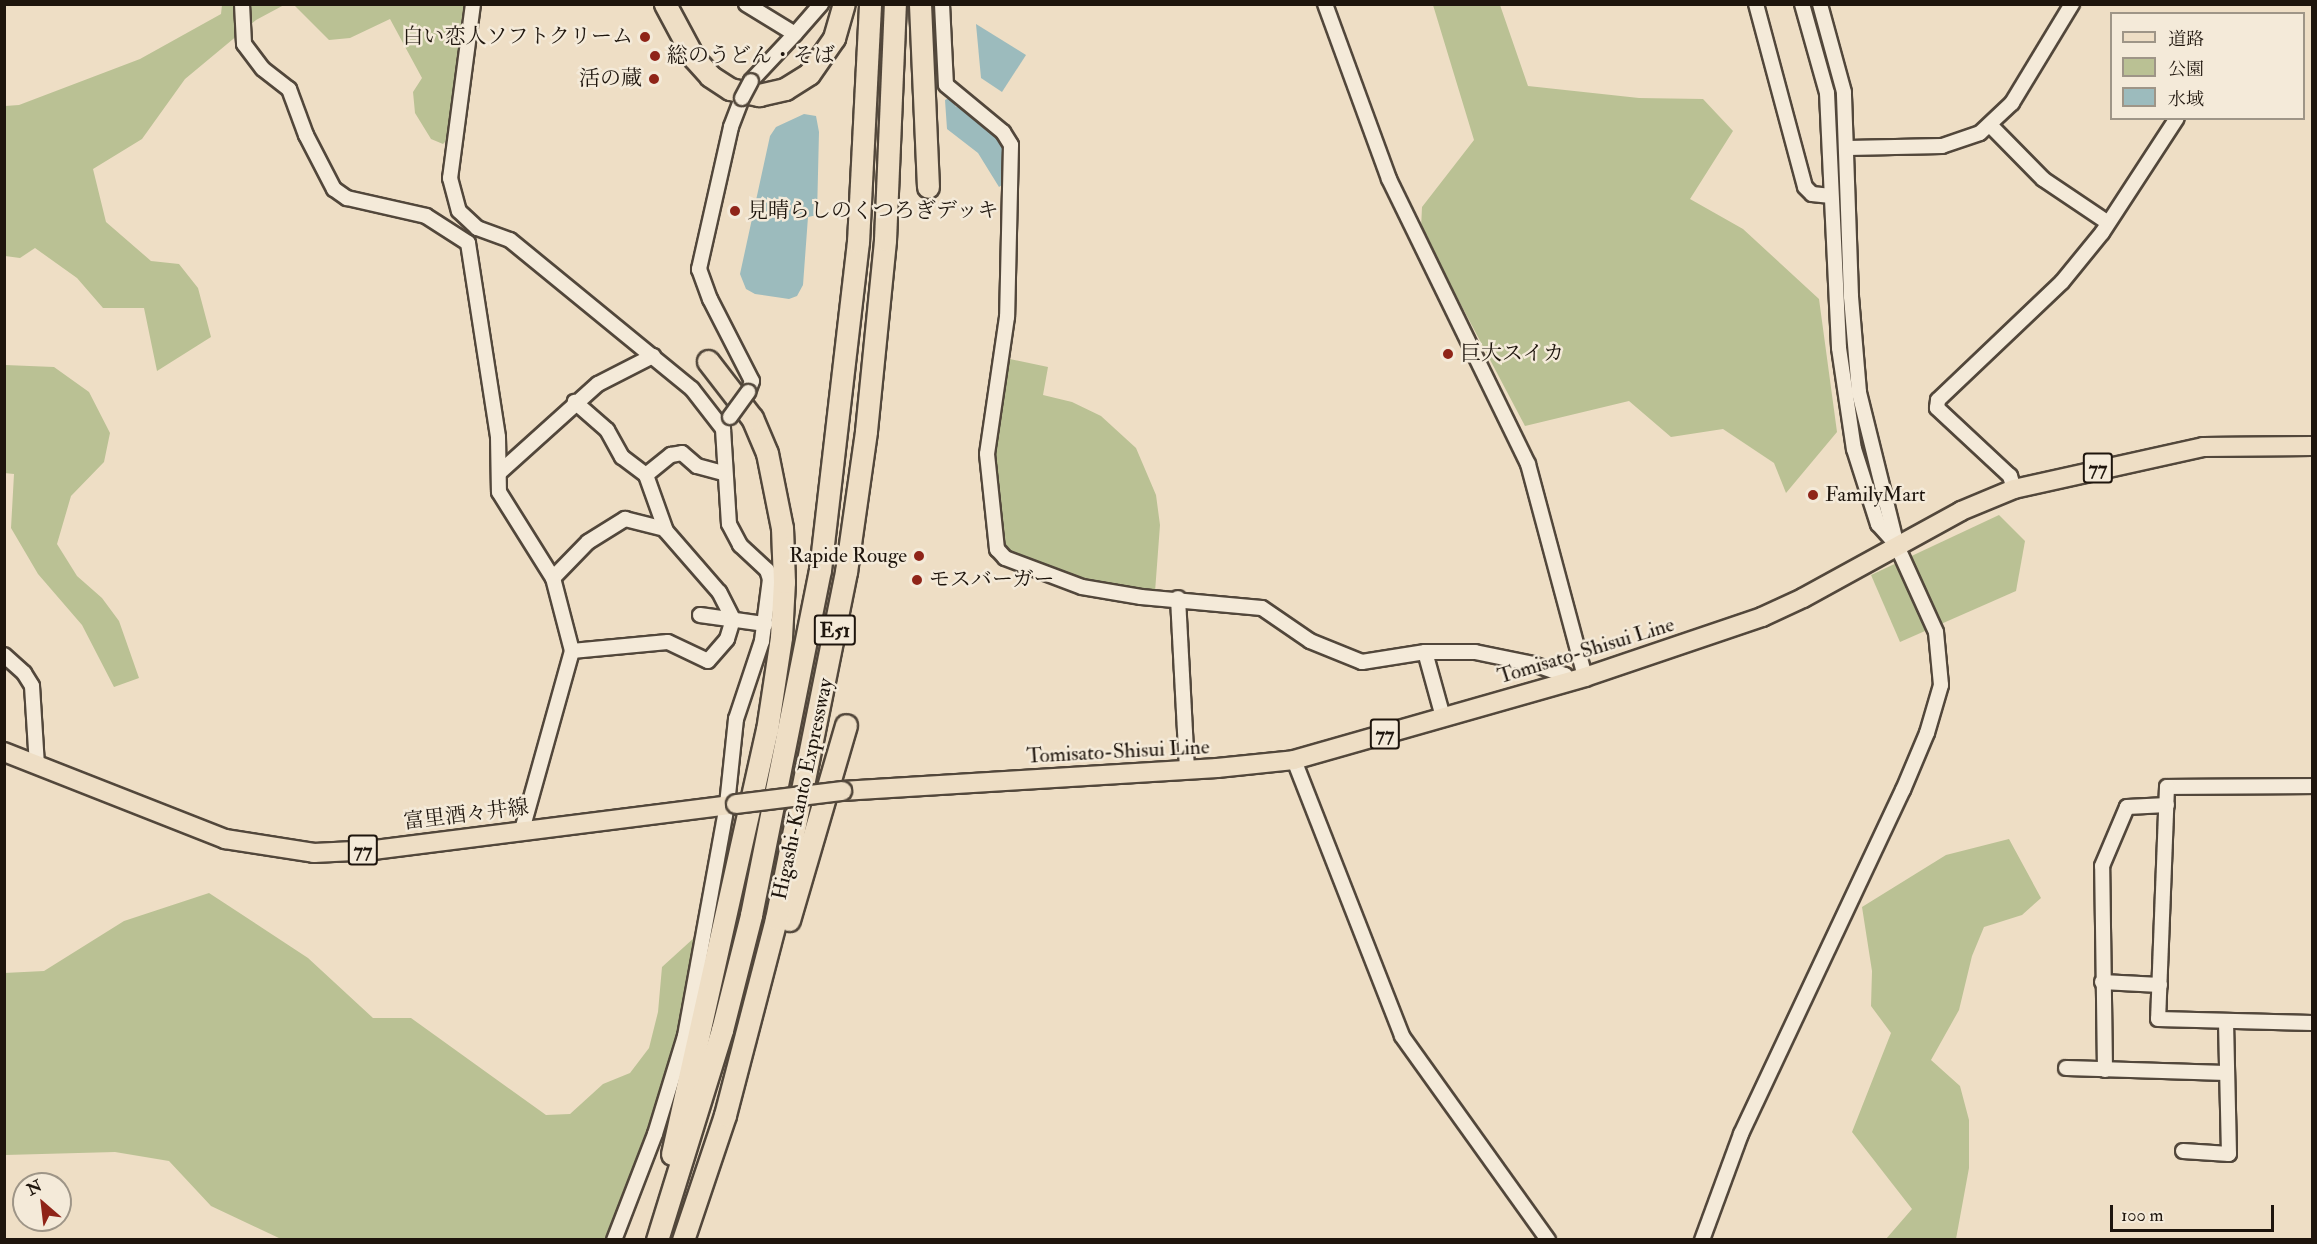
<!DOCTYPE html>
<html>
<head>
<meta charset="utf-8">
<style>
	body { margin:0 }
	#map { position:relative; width:2317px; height:1244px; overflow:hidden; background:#eedec5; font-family:"IM FELL Double Pica","Noto Serif JP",serif }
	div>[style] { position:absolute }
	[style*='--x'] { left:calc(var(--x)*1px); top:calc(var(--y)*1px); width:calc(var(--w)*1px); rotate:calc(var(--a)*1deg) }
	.green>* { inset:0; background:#bac194 }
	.water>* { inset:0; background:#9cbbbd }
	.roads { filter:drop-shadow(2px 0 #52473b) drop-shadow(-2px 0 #52473b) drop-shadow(0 2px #52473b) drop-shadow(0 -2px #52473b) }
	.minor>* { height:14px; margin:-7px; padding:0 7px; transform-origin:7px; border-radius:7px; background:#f4ead9 }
	.major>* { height:18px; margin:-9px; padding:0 9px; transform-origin:9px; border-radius:9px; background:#eedec5 }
	.highway>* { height:21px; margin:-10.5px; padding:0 10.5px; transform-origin:10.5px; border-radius:10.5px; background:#eedec5 }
	.bridges { filter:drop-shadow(2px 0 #52473b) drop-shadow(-2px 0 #52473b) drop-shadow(0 2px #52473b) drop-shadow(0 -2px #52473b) }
	.minor-bridge>* { height:14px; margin:-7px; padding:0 7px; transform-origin:7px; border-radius:7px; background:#f4ead9 }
	.major-bridge>* { height:18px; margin:-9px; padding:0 9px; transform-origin:9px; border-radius:9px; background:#eedec5 }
	.dots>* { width:16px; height:16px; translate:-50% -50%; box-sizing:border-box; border:3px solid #f4ead9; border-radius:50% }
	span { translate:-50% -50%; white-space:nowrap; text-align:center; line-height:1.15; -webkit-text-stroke:5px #f4ead9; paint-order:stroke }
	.shield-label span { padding:2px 4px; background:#f4ead9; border:2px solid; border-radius:4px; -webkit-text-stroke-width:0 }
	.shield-label { font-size:20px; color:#1e150d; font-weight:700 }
	.poi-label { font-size:21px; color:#1e150d }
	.right { translate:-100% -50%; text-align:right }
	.left { translate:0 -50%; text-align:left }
	.street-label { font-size:21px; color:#1e150d }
	.frame { position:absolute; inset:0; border:6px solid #1e150d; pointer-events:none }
	.legend { position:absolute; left:2110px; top:12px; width:195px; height:108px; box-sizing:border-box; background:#f4ead9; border:2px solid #9e9587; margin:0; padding:8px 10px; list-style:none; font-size:18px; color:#1e150d }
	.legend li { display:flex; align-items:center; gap:12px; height:30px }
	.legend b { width:30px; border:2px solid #9e9587 }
	.north { position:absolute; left:12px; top:1172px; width:60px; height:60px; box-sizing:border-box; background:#f4ead9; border:2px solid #9e9587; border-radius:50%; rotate:332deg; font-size:16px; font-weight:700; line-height:24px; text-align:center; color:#1e150d }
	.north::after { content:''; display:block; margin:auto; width:21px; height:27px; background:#8f2418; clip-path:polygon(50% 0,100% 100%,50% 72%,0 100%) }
	.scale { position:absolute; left:2110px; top:1205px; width:164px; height:27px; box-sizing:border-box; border:3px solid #1e150d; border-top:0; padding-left:8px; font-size:18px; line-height:21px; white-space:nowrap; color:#1e150d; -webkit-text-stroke:4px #f4ead9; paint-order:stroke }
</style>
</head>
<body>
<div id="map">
	<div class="green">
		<div style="clip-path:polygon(222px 5px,284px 5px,256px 20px,185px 79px,142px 139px,93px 169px,106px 222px,151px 261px,179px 264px,198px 288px,211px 337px,157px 371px,144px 308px,103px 308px,77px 278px,35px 248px,20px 258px,5px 256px,5px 106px,19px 105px,140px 59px,221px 14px)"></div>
		<div style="clip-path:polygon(294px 5px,468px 5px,451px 136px,443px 144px,431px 139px,415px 113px,413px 92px,422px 78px,390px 19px,350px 38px,329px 40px)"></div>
		<div style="clip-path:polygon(1433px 5px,1500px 5px,1528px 86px,1639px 98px,1703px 99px,1733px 131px,1690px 199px,1743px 229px,1819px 299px,1837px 432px,1786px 493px,1774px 463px,1723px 429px,1671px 437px,1629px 401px,1525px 426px,1421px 229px,1422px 207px,1474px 140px)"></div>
		<div style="clip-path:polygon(1005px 358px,1048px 367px,1043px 395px,1072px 402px,1101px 416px,1136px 448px,1156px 495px,1160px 525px,1155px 592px,1083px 583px,1000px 548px,991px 455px)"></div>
		<div style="clip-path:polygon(5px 365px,54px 367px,89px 392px,110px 433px,104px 462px,71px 496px,57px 544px,77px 576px,102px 598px,119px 621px,139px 678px,114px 687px,82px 625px,38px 574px,11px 528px,14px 474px,4px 473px)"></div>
		<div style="clip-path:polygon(1999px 515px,2025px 541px,2016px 591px,1900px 642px,1871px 575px)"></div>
		<div style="clip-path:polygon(2009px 839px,2041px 898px,2022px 915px,1984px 927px,1972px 956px,1959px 1010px,1931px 1060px,1960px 1086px,1969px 1120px,1969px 1168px,1956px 1239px,1886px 1239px,1912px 1209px,1852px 1132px,1891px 1033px,1871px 1006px,1872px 971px,1862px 907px,1946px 855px)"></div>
		<div style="clip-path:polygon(209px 893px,308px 958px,373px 1018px,411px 1018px,546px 1115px,570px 1114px,603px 1084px,630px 1073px,649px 1048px,658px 1012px,662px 967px,706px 927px,724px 939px,726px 966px,710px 1019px,671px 1104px,618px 1240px,281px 1239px,211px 1206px,169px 1161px,115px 1152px,5px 1155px,4px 973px,44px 971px,124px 921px)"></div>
	</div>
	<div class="water">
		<div style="clip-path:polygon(976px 24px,1026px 55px,1002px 92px,981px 78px)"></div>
		<div style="clip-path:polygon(951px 97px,956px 107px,959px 105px,988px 125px,1000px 139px,1005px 154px,1005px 183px,999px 187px,978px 153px,947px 129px,945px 100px)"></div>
		<div style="clip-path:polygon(804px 114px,816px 116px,819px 132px,817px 215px,808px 217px,803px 285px,797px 296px,789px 299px,755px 294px,746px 289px,740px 274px,770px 136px,776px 127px)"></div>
	</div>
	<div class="roads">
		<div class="minor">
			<div style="--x:242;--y:4;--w:40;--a:87.1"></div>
			<div style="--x:244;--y:44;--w:31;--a:53"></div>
			<div style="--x:263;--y:69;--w:33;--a:38"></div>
			<div style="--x:289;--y:89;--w:49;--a:69.7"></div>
			<div style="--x:306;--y:135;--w:61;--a:62.6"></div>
			<div style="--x:334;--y:189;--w:16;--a:35"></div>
			<div style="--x:347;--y:198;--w:81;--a:12.8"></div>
			<div style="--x:426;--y:216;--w:50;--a:32.7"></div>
			<div style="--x:468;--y:243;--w:196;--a:81.2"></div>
			<div style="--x:498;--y:437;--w:55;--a:89"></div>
			<div style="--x:499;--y:492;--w:102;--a:57.9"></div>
			<div style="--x:553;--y:578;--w:75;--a:75.4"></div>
			<div style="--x:572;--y:651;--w:186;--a:105.6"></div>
			<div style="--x:473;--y:4;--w:176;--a:97.5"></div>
			<div style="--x:450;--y:178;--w:34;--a:75"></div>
			<div style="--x:459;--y:211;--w:25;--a:43"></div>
			<div style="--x:477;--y:228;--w:35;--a:20"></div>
			<div style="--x:510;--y:240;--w:235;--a:39.3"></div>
			<div style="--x:692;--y:389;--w:51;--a:52.2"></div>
			<div style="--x:723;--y:429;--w:95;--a:86.4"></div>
			<div style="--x:729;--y:524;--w:24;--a:62"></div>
			<div style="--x:740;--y:545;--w:37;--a:43"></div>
			<div style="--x:767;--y:570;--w:9;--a:72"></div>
			<div style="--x:770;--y:579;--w:63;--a:97.4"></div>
			<div style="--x:762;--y:641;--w:82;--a:108.4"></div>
			<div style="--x:736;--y:719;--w:86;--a:96"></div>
			<div style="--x:727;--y:805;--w:235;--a:100.3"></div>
			<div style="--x:685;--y:1036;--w:102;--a:107"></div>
			<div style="--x:655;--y:1134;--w:114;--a:111.1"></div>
			<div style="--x:746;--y:4;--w:57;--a:31.5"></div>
			<div style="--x:795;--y:34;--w:40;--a:-49"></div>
			<div style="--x:942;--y:4;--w:81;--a:87.2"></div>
			<div style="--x:946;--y:85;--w:74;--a:39.5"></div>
			<div style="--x:1003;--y:132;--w:15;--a:58"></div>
			<div style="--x:1011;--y:145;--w:172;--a:91.3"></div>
			<div style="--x:1007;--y:317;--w:138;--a:98.3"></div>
			<div style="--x:987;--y:454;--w:96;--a:84"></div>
			<div style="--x:997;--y:549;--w:12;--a:48"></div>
			<div style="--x:1005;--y:558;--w:82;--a:20.6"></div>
			<div style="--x:1082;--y:587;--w:60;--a:9.6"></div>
			<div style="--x:1141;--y:597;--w:121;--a:5.2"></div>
			<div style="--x:1262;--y:608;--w:58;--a:34.5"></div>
			<div style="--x:1310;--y:641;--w:56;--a:22"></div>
			<div style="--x:1362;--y:662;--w:64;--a:-9"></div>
			<div style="--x:1425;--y:652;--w:50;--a:0"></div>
			<div style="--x:1475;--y:652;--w:59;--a:11.7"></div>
			<div style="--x:1533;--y:664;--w:34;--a:19"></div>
			<div style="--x:1565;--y:675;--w:8;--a:60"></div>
			<div style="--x:1325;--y:4;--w:186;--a:69.9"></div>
			<div style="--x:1389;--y:179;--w:317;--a:64"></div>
			<div style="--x:1528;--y:464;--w:220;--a:75"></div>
			<div style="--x:1756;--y:4;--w:189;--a:75"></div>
			<div style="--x:1805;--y:187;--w:10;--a:45"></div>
			<div style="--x:1812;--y:194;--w:19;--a:6"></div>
			<div style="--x:1802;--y:4;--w:92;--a:74.3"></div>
			<div style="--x:1827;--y:93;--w:255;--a:87.3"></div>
			<div style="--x:1839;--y:348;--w:102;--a:81.6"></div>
			<div style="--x:1854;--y:449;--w:79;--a:72.3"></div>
			<div style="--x:1878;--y:524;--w:27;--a:48"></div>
			<div style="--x:751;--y:81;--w:64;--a:-46.9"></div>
			<div style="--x:742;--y:98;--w:31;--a:111"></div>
			<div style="--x:731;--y:127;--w:146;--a:102.7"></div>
			<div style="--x:699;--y:269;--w:32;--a:70"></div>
			<div style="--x:710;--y:299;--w:92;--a:62.9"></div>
			<div style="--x:752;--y:381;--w:12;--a:110"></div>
			<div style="--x:1991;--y:126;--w:74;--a:45.5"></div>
			<div style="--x:2043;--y:179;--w:77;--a:33.9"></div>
			<div style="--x:1848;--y:148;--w:94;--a:-1.2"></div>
			<div style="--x:1942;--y:146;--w:40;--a:-18.9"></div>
			<div style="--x:1980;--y:133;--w:44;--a:-43.2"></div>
			<div style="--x:2012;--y:103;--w:116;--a:-58.8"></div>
			<div style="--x:499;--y:473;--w:133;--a:-42"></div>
			<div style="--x:598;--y:384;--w:62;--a:-27"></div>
			<div style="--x:646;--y:475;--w:32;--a:-39"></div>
			<div style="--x:671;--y:455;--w:11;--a:-10"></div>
			<div style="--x:682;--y:453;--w:20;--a:41"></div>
			<div style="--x:697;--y:466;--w:27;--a:15"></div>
			<div style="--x:2014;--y:489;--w:14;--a:-107"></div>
			<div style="--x:2010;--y:476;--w:100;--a:-137"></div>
			<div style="--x:1937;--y:408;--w:8;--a:-83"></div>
			<div style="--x:1938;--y:400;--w:171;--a:-43.6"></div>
			<div style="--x:2062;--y:282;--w:63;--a:-50.8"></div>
			<div style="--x:2102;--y:233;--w:137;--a:-56.9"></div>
			<div style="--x:553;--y:578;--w:50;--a:-45.8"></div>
			<div style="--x:588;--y:542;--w:44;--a:-31.9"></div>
			<div style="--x:625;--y:519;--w:41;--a:14"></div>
			<div style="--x:1178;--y:598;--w:172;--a:87"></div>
			<div style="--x:700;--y:615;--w:66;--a:7.9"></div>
			<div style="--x:572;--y:651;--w:96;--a:-5.4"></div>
			<div style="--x:668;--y:642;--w:44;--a:25.4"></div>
			<div style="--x:708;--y:661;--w:29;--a:-49"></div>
			<div style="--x:727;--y:639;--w:21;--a:-73"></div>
			<div style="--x:733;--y:619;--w:30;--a:-117"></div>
			<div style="--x:719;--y:592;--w:81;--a:-131"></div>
			<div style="--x:666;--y:531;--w:59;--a:-109.7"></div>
			<div style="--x:646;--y:475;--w:30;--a:-143"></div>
			<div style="--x:622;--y:457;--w:31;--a:-119"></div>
			<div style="--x:607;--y:430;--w:43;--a:-138.8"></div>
			<div style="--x:1425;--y:652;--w:67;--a:74.5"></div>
			<div style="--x:4;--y:655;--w:27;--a:42"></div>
			<div style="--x:24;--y:673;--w:15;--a:58"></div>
			<div style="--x:32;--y:686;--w:80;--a:86.4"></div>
			<div style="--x:1294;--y:760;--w:296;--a:68.6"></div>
			<div style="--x:1402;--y:1036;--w:251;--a:54.4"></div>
			<div style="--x:2312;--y:786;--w:145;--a:179.6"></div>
			<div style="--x:2167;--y:787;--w:232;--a:92.2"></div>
			<div style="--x:2158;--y:1019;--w:154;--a:1.5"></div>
			<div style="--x:2102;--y:982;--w:58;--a:3"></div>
			<div style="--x:2066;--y:1068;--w:161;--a:1.8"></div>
			<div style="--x:2105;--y:1070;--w:204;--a:-90.8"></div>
			<div style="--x:2102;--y:866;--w:64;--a:-67"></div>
			<div style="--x:2127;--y:807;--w:40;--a:-2.9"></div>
			<div style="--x:2183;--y:1151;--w:46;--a:3.7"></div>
			<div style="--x:2229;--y:1154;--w:133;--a:-91.3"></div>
			<div style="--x:1702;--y:1240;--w:113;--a:-69.8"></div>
			<div style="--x:1741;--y:1134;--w:380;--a:-64.8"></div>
			<div style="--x:1903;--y:790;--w:62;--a:-67.2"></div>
			<div style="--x:1927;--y:733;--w:50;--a:-73.7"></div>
			<div style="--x:1941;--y:685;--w:53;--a:-95.4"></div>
			<div style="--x:1936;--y:632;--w:94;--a:-114.4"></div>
			<div style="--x:1897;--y:546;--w:159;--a:-103.9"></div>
			<div style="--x:1859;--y:392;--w:96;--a:-94.8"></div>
			<div style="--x:1851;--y:296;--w:204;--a:-92"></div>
			<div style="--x:1844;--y:92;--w:91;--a:-105.3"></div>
		</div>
		<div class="major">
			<div style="--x:4;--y:752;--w:238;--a:21.5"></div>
			<div style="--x:225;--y:839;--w:90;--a:8.9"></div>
			<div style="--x:314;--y:853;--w:60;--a:-2.9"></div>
			<div style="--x:374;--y:850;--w:365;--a:-7.2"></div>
			<div style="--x:842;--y:791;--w:376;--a:-3.5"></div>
			<div style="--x:1217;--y:768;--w:77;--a:-5.9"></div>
			<div style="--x:1294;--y:760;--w:303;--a:-15.9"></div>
			<div style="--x:1585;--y:677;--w:187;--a:-18.7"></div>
			<div style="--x:1762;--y:617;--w:45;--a:-24.9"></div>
			<div style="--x:1803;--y:598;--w:180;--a:-28.8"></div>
			<div style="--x:1961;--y:511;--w:57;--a:-22.5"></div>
			<div style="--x:2014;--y:489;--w:194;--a:-12.5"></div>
			<div style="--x:2203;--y:447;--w:109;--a:-0.5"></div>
		</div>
		<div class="highway">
			<div style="--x:665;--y:4;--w:61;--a:61.8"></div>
			<div style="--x:694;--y:58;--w:24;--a:48"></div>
			<div style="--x:710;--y:76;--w:24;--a:33"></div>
			<div style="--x:730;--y:89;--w:30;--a:12"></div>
			<div style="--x:759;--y:95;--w:27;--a:-13"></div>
			<div style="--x:785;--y:89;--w:28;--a:-32"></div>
			<div style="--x:809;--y:74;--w:44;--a:-55.2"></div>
			<div style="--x:834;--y:38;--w:35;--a:-74"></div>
			<div style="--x:920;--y:4;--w:183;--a:87.5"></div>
			<div style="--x:789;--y:920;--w:203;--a:-73.7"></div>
			<div style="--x:672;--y:1154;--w:435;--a:-77.4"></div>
			<div style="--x:767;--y:730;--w:94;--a:-81.4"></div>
			<div style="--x:781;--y:637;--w:55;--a:-86.9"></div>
			<div style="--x:784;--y:582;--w:54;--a:-92.1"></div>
			<div style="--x:782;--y:528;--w:76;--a:-101.3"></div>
			<div style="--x:767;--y:453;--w:38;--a:-113"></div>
			<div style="--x:752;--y:418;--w:72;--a:-127.7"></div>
			<div style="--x:657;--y:1240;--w:220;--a:-72.8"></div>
			<div style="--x:722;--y:1030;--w:119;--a:-75.8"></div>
			<div style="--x:751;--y:915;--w:352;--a:-78.7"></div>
			<div style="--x:820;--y:570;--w:330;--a:-83.4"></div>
			<div style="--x:858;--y:242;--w:238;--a:-87.1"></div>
			<div style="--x:683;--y:1240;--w:132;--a:-71.4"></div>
			<div style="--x:725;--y:1115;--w:203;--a:-75.4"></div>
			<div style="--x:776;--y:919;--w:354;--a:-78.6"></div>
			<div style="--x:846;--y:572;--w:142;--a:-81.9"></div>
			<div style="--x:866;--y:431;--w:192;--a:-84.3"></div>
			<div style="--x:885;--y:240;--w:236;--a:-87.6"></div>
		</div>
	</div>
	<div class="bridges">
		<div class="minor-bridge">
			<div style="--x:742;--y:98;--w:19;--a:-62"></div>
			<div style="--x:730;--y:417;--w:31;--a:-54"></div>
		</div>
		<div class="major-bridge">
			<div style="--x:736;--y:804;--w:107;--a:-7"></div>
		</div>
	</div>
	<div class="dots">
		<div style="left:645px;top:37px;background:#8f2418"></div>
		<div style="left:655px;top:56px;background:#8f2418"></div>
		<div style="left:654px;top:79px;background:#8f2418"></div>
		<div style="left:735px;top:211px;background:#8f2418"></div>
		<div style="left:1448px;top:354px;background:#8f2418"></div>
		<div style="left:1813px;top:495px;background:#8f2418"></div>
		<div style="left:919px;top:556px;background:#8f2418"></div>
		<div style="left:917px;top:580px;background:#8f2418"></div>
	</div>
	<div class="shield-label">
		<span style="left:2098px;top:468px">77</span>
		<span style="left:835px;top:630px">E51</span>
		<span style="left:1385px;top:734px">77</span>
		<span style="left:363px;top:850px">77</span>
	</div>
	<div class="poi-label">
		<span class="right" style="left:633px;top:37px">白い恋人ソフトクリーム</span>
		<span class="left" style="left:667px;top:56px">総のうどん・そば</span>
		<span class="right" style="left:642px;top:79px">活の蔵</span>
		<span class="left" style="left:747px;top:211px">見晴らしのくつろぎデッキ</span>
		<span class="left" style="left:1460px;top:354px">巨大スイカ</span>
		<span class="left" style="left:1825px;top:495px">FamilyMart</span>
		<span class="right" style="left:907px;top:556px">Rapide Rouge</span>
		<span class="left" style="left:929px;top:580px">モスバーガー</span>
	</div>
	<div class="street-label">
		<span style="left:1586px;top:651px;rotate:-17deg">Tomisato-Shisui Line</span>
		<span style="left:1118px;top:752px;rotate:-3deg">Tomisato-Shisui Line</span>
		<span style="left:803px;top:789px;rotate:-78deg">Higashi-Kanto Expressway</span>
		<span style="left:466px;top:815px;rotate:-7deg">富里酒々井線</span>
	</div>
	<div class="frame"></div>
	<ul class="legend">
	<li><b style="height:8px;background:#eedec5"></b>道路</li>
	<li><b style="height:16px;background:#bac194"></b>公園</li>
	<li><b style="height:16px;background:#9cbbbd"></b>水域</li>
	</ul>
	<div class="north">N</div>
	<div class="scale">100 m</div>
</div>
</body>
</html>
